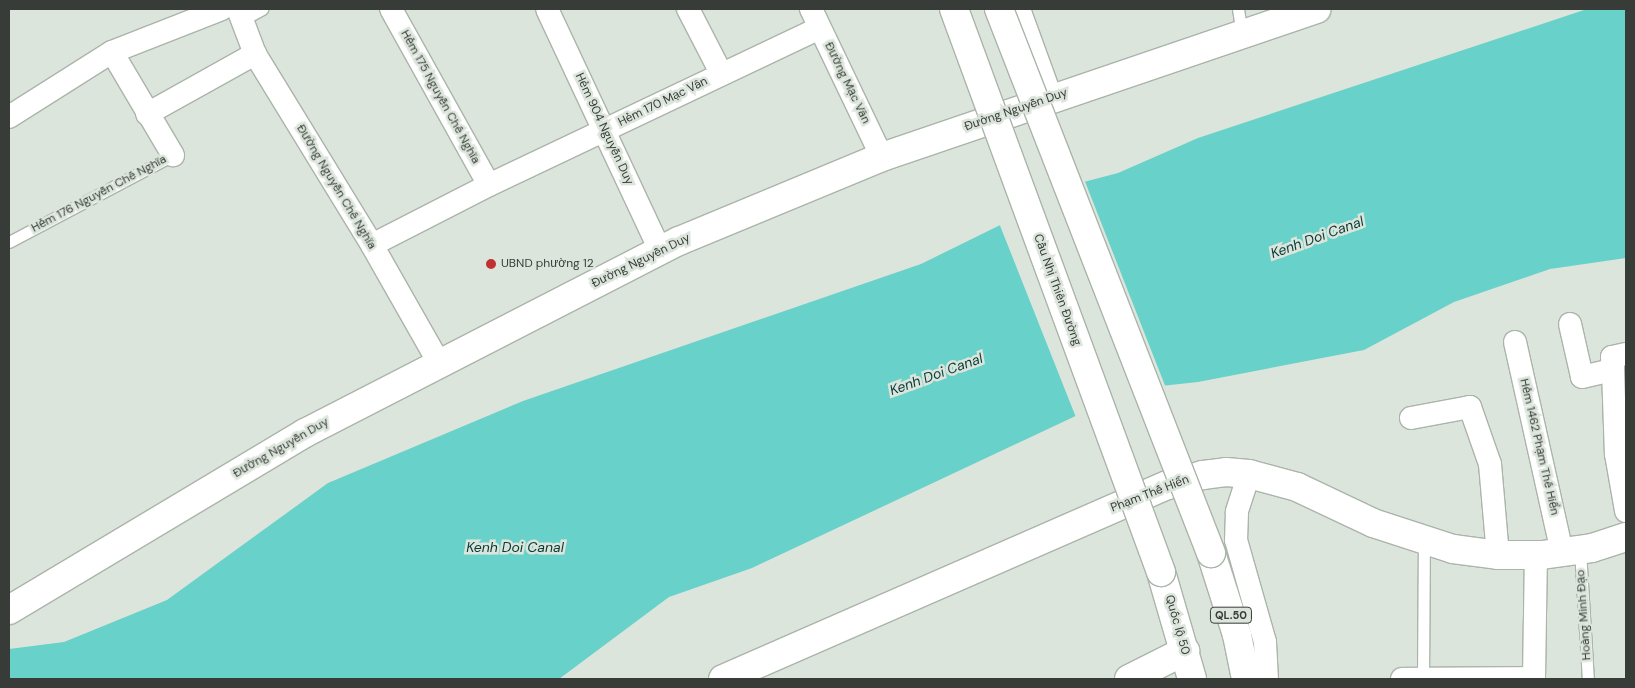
<!DOCTYPE html>
<html>
<head>
<meta charset="utf-8">
<style>
	body { margin:0 }
	#map { position:relative; width:1635px; height:688px; overflow:hidden; background:#dce5db; font-family:"DM Sans",sans-serif }
	div>[style] { position:absolute }
	[style*='--x'] { left:calc(var(--x)*1px); top:calc(var(--y)*1px); width:calc(var(--w)*1px); rotate:calc(var(--a)*1deg) }
	.water>* { inset:0; background:#68d1ca }
	.pier>* { inset:0; background:#dce5db }
	.roads { filter:drop-shadow(1px 0 #abb4aa) drop-shadow(-1px 0 #abb4aa) drop-shadow(0 1px #abb4aa) drop-shadow(0 -1px #abb4aa) }
	.service>* { height:11px; margin:-5.5px; padding:0 5.5px; transform-origin:5.5px; border-radius:5.5px; background:#fff }
	.minor>* { height:22px; margin:-11px; padding:0 11px; transform-origin:11px; border-radius:11px; background:#fff }
	.tertiary>* { height:28px; margin:-14px; padding:0 14px; transform-origin:14px; border-radius:14px; background:#fff }
	.secondary>* { height:28px; margin:-14px; padding:0 14px; transform-origin:14px; border-radius:14px; background:#fff }
	.primary>* { height:28px; margin:-14px; padding:0 14px; transform-origin:14px; border-radius:14px; background:#fff }
	.bridges { filter:drop-shadow(1px 0 #abb4aa) drop-shadow(-1px 0 #abb4aa) drop-shadow(0 1px #abb4aa) drop-shadow(0 -1px #abb4aa) }
	.primary-bridge>* { height:28px; margin:-14px; padding:0 14px; transform-origin:14px; border-radius:14px; background:#fff }
	.dots>* { width:14px; height:14px; translate:-50% -50%; box-sizing:border-box; border:2px solid #dce5db; border-radius:50% }
	span { translate:-50% -50%; white-space:nowrap; text-align:center; line-height:1.15; -webkit-text-stroke:5px #dce5db; paint-order:stroke }
	.shield-label span { padding:1px 4px; background:#dce5db; border:1px solid; border-radius:4px; -webkit-text-stroke-width:0 }
	.shield-label { font-size:11px; color:#383c38; font-weight:700 }
	.street-label { font-size:12px; color:#383c38 }
	.poi-label { font-size:12px; color:#383c38 }
	.left { translate:0 -50%; text-align:left }
	.water-label { font-size:14px; color:#063a38; font-style:italic }
	.frame { position:absolute; inset:0; border:10px solid #383c38; pointer-events:none }
</style>
</head>
<body>
<div id="map">
	<div class="water">
		<div style="clip-path:polygon(1587px 9px,1626px 9px,1626px 258px,1550px 269px,1454px 302px,1364px 350px,1198px 382px,1133px 389px,752px 568px,669px 597px,559px 679px,9px 679px,9px 649px,64px 642px,167px 600px,328px 483px,523px 401px,921px 264px,1049px 201px,1080px 183px,1118px 173px,1198px 138px)"></div>
	</div>
	<div class="pier">
		<div style="clip-path:polygon(1084px 179px,1166px 388px,1134px 391px,1077px 420px,999px 223px)"></div>
	</div>
	<div class="roads">
		<div class="service">
			<div style="--x:1238;--y:9;--w:25;--a:81"></div>
			<div style="--x:244;--y:19;--w:21;--a:-29"></div>
			<div style="--x:9;--y:242;--w:186;--a:-27.9"></div>
			<div style="--x:1580;--y:550;--w:129;--a:86.5"></div>
			<div style="--x:1423;--y:678;--w:138;--a:-89.6"></div>
		</div>
		<div class="minor">
			<div style="--x:238;--y:9;--w:48;--a:69.3"></div>
			<div style="--x:255;--y:54;--w:224;--a:58.5"></div>
			<div style="--x:372;--y:245;--w:136;--a:60.4"></div>
			<div style="--x:391;--y:9;--w:201;--a:60.9"></div>
			<div style="--x:547;--y:9;--w:266;--a:64.9"></div>
			<div style="--x:688;--y:9;--w:72;--a:62.7"></div>
			<div style="--x:811;--y:9;--w:164;--a:64.4"></div>
			<div style="--x:1019;--y:9;--w:94;--a:70"></div>
			<div style="--x:112;--y:52;--w:120;--a:59.4"></div>
			<div style="--x:147;--y:114;--w:124;--a:-29.1"></div>
			<div style="--x:9;--y:117;--w:122;--a:-32.3"></div>
			<div style="--x:112;--y:52;--w:118;--a:-21.4"></div>
			<div style="--x:372;--y:245;--w:131;--a:-27.1"></div>
			<div style="--x:489;--y:185;--w:366;--a:-25.4"></div>
			<div style="--x:1570;--y:324;--w:54;--a:77.2"></div>
			<div style="--x:1582;--y:377;--w:32;--a:-13"></div>
			<div style="--x:1613;--y:370;--w:84;--a:88"></div>
			<div style="--x:1616;--y:454;--w:58;--a:80"></div>
			<div style="--x:1515;--y:342;--w:216;--a:77.4"></div>
			<div style="--x:1613;--y:370;--w:13;--a:-94"></div>
			<div style="--x:1612;--y:357;--w:14;--a:-12"></div>
			<div style="--x:1411;--y:418;--w:60;--a:-10.6"></div>
			<div style="--x:1470;--y:407;--w:60;--a:70.7"></div>
			<div style="--x:1490;--y:464;--w:91;--a:85"></div>
			<div style="--x:1249;--y:474;--w:40;--a:108"></div>
			<div style="--x:1237;--y:512;--w:28;--a:92"></div>
			<div style="--x:1236;--y:540;--w:106;--a:74.1"></div>
			<div style="--x:1265;--y:642;--w:37;--a:87"></div>
			<div style="--x:1402;--y:679;--w:132;--a:-0.4"></div>
			<div style="--x:1534;--y:678;--w:123;--a:-89.1"></div>
		</div>
		<div class="tertiary">
			<div style="--x:9;--y:610;--w:345;--a:-30.9"></div>
			<div style="--x:305;--y:433;--w:420;--a:-27.2"></div>
			<div style="--x:679;--y:241;--w:220;--a:-22.5"></div>
			<div style="--x:882;--y:157;--w:459;--a:-18.8"></div>
		</div>
		<div class="secondary">
			<div style="--x:723;--y:679;--w:485;--a:-23.6"></div>
			<div style="--x:1168;--y:485;--w:36;--a:-16"></div>
			<div style="--x:1203;--y:475;--w:23;--a:-7"></div>
			<div style="--x:1226;--y:472;--w:23;--a:5"></div>
			<div style="--x:1249;--y:474;--w:50;--a:15.2"></div>
			<div style="--x:1297;--y:487;--w:84;--a:25.3"></div>
			<div style="--x:1373;--y:523;--w:84;--a:18"></div>
			<div style="--x:1453;--y:549;--w:45;--a:7.6"></div>
			<div style="--x:1498;--y:555;--w:44;--a:0"></div>
			<div style="--x:1542;--y:555;--w:50;--a:-8"></div>
			<div style="--x:1592;--y:548;--w:36;--a:-18"></div>
			<div style="--x:1129;--y:679;--w:63;--a:-26.6"></div>
		</div>
		<div class="primary">
			<div style="--x:1211;--y:553;--w:86;--a:72.4"></div>
			<div style="--x:1237;--y:635;--w:45;--a:78.4"></div>
			<div style="--x:1161;--y:572;--w:111;--a:73.8"></div>
		</div>
	</div>
	<div class="bridges">
		<div class="primary-bridge">
			<div style="--x:954;--y:9;--w:600;--a:69.81"></div>
			<div style="--x:999;--y:9;--w:584;--a:68.71"></div>
		</div>
	</div>
	<div class="dots">
		<div style="left:491px;top:264px;background:#c03131"></div>
	</div>
	<div class="shield-label">
		<span style="left:1231px;top:615px">QL.50</span>
	</div>
	<div class="street-label">
		<span style="left:847px;top:83px;rotate:64deg">Đường Mạc Vân</span>
		<span style="left:440px;top:97px;rotate:61deg">Hẻm 175 Nguyễn Chế Nghĩa</span>
		<span style="left:663px;top:102px;rotate:-26deg">Hẻm 170 Mạc Vân</span>
		<span style="left:1016px;top:110px;rotate:-19deg">Đường Nguyễn Duy</span>
		<span style="left:604px;top:129px;rotate:65deg">Hẻm 904 Nguyễn Duy</span>
		<span style="left:336px;top:187px;rotate:59deg">Đường Nguyễn Chế Nghĩa</span>
		<span style="left:99px;top:194px;rotate:-28deg">Hẻm 176 Nguyễn Chế Nghĩa</span>
		<span style="left:641px;top:261px;rotate:-26deg">Đường Nguyễn Duy</span>
		<span style="left:1057px;top:290px;rotate:70deg">Cầu Nhị Thiên Đường</span>
		<span style="left:1539px;top:447px;rotate:77deg">Hẻm 1462 Phạm Thế Hiển</span>
		<span style="left:281px;top:448px;rotate:-30deg">Đường Nguyễn Duy</span>
		<span style="left:1150px;top:494px;rotate:-21deg">Phạm Thế Hiển</span>
		<span style="left:1584px;top:615px;rotate:-94deg">Hoàng Minh Đạo</span>
		<span style="left:1177px;top:625px;rotate:74deg">Quốc lộ 50</span>
	</div>
	<div class="poi-label">
		<span class="left" style="left:501px;top:264px">UBND phường 12</span>
	</div>
	<div class="water-label">
		<span style="left:1317px;top:237px;rotate:-20deg">Kenh Doi Canal</span>
		<span style="left:936px;top:374px;rotate:-20deg">Kenh Doi Canal</span>
		<span style="left:515px;top:547px">Kenh Doi Canal</span>
	</div>
	<div class="frame"></div>
</div>
</body>
</html>
